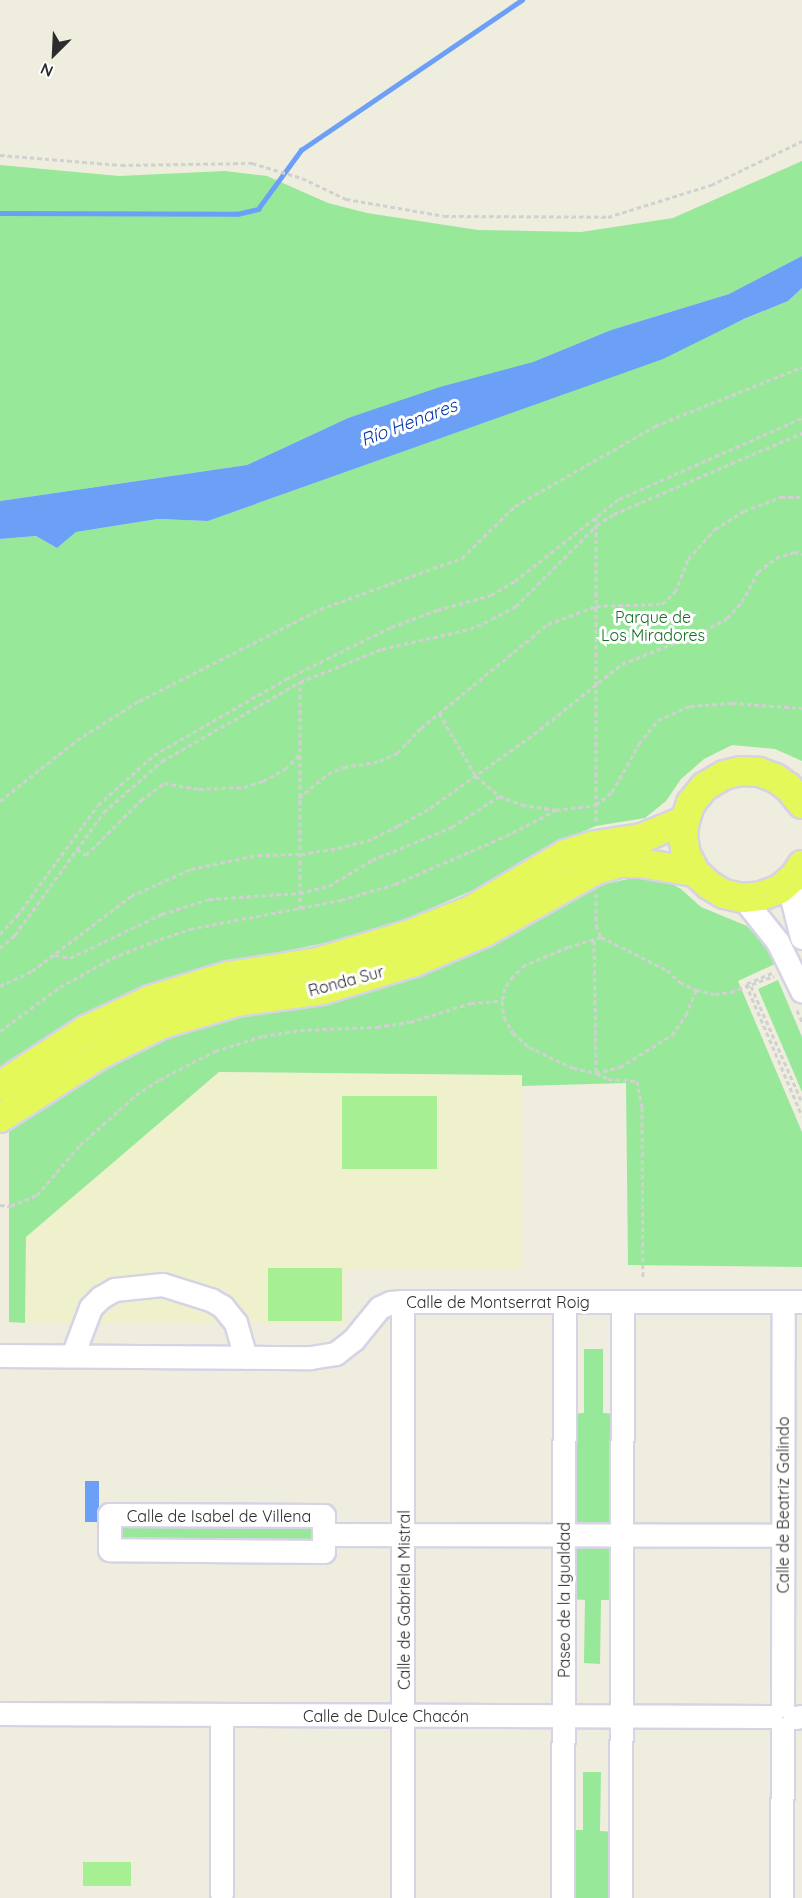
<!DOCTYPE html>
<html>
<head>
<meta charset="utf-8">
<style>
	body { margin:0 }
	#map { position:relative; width:802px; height:1898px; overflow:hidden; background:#eeedde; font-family:Quicksand,sans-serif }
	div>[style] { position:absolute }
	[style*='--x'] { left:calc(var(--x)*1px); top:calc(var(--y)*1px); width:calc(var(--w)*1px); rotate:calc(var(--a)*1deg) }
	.education>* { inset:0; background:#eff1cd }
	.green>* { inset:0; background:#98e89a; transform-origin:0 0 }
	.pitch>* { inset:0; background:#a6ef93; transform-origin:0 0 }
	.water>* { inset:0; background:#6c9ff6; transform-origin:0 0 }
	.stream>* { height:4.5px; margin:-2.25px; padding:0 2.25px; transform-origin:2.25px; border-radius:2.25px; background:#6c9ff6 }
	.path>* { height:3px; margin-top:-1.5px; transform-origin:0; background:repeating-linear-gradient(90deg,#d1d1d1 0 4.5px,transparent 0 7.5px) }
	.roads { filter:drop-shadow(2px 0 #d6d3e5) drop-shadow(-2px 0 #d6d3e5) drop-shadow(0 2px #d6d3e5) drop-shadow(0 -2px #d6d3e5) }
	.minor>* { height:22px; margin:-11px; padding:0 11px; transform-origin:11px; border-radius:11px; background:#fff }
	.major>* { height:28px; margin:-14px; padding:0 14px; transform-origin:14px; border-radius:14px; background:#e4f959 }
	span { translate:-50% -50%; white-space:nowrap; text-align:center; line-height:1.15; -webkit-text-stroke:6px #fff; paint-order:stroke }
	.park-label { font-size:16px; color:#166f24 }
	.street-label { font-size:16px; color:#2c2c2c }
	.water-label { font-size:18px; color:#0635a7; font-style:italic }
	.north { position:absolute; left:24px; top:24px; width:60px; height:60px; -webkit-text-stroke:4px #fff; paint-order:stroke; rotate:204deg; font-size:16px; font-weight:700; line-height:24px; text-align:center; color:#2c2c2c }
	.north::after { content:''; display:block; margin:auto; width:21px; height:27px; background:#2c2c2c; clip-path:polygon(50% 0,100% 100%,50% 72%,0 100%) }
</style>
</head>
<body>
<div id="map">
	<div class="education">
		<div style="clip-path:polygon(219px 1072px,522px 1075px,522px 1269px,345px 1269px,344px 1324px,25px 1323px,25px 1237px)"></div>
	</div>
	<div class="green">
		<div style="clip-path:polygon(802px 161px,802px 256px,729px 294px,611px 330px,533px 362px,348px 418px,247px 465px,0 501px,0 165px,119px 176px,225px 171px,267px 176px,328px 203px,367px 213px,478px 230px,581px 232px,673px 218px)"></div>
		<div style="clip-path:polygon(802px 288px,802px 761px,775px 749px,732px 745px,704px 759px,681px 779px,666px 801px,645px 818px,596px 826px,558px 842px,473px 890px,374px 933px,222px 964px,168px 979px,99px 1008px,0 1069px,0 539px,36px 536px,57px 548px,76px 532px,158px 519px,208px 521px,566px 393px,788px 301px)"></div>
		<div style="clip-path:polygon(637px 877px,667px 881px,681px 889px,701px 907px,747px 926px,767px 948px,775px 964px,738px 981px,802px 1132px,802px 1267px,628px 1265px,626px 1083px,522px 1086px,522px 1075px,219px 1072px,26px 1237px,25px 1323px,9px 1322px,9px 1130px,18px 1123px,87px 1075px,170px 1034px,596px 886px)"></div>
		<div style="clip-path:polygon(778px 980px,802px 1037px,802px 1092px,758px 989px)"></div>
		<div style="clip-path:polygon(584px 1349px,603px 1349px,603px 1413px,616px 1414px,616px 1528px,571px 1528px,571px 1414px,584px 1413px)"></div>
		<div style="left:118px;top:1522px;width:198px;height:22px;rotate:1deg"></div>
		<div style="clip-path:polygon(571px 1539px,617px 1540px,616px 1600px,601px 1600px,600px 1664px,584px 1663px,585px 1600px,570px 1599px)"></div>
		<div style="clip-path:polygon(583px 1772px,601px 1772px,600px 1831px,616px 1832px,615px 1898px,569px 1898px,570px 1830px,583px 1830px)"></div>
	</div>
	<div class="pitch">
		<div style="left:342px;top:1096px;width:95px;height:73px"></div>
		<div style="left:268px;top:1268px;width:74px;height:53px"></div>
		<div style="left:83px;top:1862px;width:48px;height:24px"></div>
	</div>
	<div class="water">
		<div style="clip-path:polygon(802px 256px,802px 288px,788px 301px,744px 319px,663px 359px,208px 521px,158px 519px,76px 532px,57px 548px,36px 536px,0 539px,0 501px,247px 465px,348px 418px,440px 387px,533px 362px,611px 330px,729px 294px)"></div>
		<div style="left:85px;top:1481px;width:14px;height:41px"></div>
	</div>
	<div class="stream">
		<div style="--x:0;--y:213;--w:237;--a:0.2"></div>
		<div style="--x:237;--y:214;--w:22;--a:-13"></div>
		<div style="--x:258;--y:209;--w:73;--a:-53.9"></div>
		<div style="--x:301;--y:150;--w:267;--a:-34.2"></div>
	</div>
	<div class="path">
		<div style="--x:0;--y:155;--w:121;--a:4.7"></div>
		<div style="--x:121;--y:165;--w:131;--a:-0.9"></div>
		<div style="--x:252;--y:163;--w:52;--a:16.7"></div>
		<div style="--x:302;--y:178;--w:49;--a:25.5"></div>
		<div style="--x:346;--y:199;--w:99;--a:9.8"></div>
		<div style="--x:444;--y:216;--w:164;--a:0.3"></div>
		<div style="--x:608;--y:217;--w:108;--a:-17.3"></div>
		<div style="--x:711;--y:185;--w:101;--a:-25.8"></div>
		<div style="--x:596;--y:517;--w:307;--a:90"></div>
		<div style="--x:439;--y:713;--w:73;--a:59.6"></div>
		<div style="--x:476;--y:776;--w:30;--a:41"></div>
		<div style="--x:499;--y:796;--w:25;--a:21"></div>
		<div style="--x:522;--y:805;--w:34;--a:8"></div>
		<div style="--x:556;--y:810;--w:40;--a:-7.1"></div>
		<div style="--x:596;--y:805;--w:21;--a:-39"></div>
		<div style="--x:612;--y:792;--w:55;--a:-60.6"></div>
		<div style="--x:639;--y:744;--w:31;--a:-52"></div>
		<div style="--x:658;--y:720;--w:35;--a:-24"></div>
		<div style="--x:690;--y:706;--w:42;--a:-4.1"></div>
		<div style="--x:732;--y:703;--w:70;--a:4.1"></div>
		<div style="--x:299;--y:798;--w:38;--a:-40"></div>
		<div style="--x:328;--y:774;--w:17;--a:-24"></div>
		<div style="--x:344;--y:767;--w:36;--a:-9"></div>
		<div style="--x:380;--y:761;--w:19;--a:-25"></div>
		<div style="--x:397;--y:753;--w:35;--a:-46"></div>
		<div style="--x:421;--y:728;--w:164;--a:-39.3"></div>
		<div style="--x:548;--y:624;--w:51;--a:-20.6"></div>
		<div style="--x:596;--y:606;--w:66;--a:-1.7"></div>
		<div style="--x:662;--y:604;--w:18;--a:-43"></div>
		<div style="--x:675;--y:592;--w:35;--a:-68"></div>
		<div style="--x:688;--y:559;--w:40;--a:-48"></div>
		<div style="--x:715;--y:529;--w:34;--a:-32"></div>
		<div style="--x:744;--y:511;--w:40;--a:-21"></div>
		<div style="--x:781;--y:497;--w:21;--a:0"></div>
		<div style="--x:0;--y:801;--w:98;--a:-38.4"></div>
		<div style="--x:77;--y:740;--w:73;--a:-32.2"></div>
		<div style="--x:139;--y:701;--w:203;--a:-26.9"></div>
		<div style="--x:320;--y:609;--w:151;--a:-19.8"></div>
		<div style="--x:462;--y:558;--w:74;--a:-44.5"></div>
		<div style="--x:515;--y:506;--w:161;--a:-29.7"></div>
		<div style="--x:655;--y:426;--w:158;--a:-21.9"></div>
		<div style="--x:77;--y:849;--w:11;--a:34"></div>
		<div style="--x:86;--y:855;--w:78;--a:-45"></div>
		<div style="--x:141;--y:800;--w:29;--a:-36"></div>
		<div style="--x:164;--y:783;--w:36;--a:10"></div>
		<div style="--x:199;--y:789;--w:45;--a:-2.5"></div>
		<div style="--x:244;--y:787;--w:20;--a:-18"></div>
		<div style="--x:263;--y:781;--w:25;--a:-29"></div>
		<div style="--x:285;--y:769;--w:20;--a:-45"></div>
		<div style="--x:596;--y:893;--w:32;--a:90"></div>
		<div style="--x:596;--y:925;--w:13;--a:67"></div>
		<div style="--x:601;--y:937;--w:74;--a:26.6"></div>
		<div style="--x:667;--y:970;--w:18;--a:43"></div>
		<div style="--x:680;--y:982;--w:18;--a:27"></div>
		<div style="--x:696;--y:990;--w:19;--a:12"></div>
		<div style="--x:715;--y:994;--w:16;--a:-7"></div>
		<div style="--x:731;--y:992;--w:46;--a:-20.4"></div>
		<div style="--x:300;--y:909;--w:227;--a:-90"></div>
		<div style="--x:0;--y:934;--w:25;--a:-47"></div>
		<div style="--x:17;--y:916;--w:137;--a:-53.9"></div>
		<div style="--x:98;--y:805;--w:75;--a:-41.8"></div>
		<div style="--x:154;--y:755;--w:152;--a:-29.9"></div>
		<div style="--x:286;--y:679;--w:117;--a:-26.3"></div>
		<div style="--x:391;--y:627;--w:49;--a:-20.3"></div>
		<div style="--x:437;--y:610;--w:56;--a:-15.5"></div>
		<div style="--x:491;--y:595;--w:28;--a:-30"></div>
		<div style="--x:515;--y:581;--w:132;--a:-38.3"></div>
		<div style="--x:619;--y:499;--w:200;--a:-23.9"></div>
		<div style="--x:601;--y:937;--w:34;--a:163"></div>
		<div style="--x:568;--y:947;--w:47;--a:157.3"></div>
		<div style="--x:525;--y:965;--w:16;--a:137"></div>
		<div style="--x:513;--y:976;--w:14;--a:124"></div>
		<div style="--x:505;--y:988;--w:13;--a:103"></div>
		<div style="--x:502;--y:1001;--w:16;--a:83"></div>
		<div style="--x:504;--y:1017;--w:18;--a:61"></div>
		<div style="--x:513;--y:1033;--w:21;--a:41"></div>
		<div style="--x:529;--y:1047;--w:49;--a:25.5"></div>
		<div style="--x:573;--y:1068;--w:24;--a:12"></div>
		<div style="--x:596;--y:1073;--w:25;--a:-14"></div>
		<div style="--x:620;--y:1067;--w:61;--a:-31.6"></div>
		<div style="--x:672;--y:1035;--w:24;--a:-55"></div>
		<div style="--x:686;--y:1015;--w:27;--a:-68"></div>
		<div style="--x:594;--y:940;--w:133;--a:89.1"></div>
		<div style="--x:596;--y:1073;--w:13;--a:27"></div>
		<div style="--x:608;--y:1079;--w:29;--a:4"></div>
		<div style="--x:637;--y:1081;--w:26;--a:79"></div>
		<div style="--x:642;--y:1107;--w:170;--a:89.7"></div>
		<div style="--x:0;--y:948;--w:20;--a:-41"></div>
		<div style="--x:15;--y:935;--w:152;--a:-54.1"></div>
		<div style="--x:104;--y:812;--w:77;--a:-41.3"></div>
		<div style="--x:162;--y:761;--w:159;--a:-29.8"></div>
		<div style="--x:300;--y:682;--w:88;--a:-21.9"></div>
		<div style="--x:382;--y:649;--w:90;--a:-12.8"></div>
		<div style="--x:470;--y:629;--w:24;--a:-24"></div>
		<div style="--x:492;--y:619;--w:27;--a:-28"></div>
		<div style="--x:516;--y:606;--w:115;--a:-45"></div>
		<div style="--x:597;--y:525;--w:20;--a:-33"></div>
		<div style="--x:614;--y:514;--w:205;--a:-23.3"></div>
		<div style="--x:55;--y:955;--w:15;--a:11"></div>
		<div style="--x:70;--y:958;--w:102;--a:-25.6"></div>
		<div style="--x:162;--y:914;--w:49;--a:-17.7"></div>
		<div style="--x:209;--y:899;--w:91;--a:-3.8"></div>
		<div style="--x:300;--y:893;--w:30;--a:-14"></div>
		<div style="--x:329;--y:886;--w:50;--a:-31.2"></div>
		<div style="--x:372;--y:860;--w:87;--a:-22.4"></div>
		<div style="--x:452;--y:827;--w:56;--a:-33.4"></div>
		<div style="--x:772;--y:973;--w:28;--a:157"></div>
		<div style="--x:746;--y:984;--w:143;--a:67"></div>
		<div style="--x:0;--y:986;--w:35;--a:-25"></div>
		<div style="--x:32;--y:971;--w:124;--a:-37.1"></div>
		<div style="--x:131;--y:896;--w:66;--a:-24.2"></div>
		<div style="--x:191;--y:869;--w:68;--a:-11.8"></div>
		<div style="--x:258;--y:855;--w:43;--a:-1.3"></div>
		<div style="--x:301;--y:854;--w:37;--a:-9"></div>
		<div style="--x:338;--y:848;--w:30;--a:-14"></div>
		<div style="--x:367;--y:841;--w:34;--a:-26"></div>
		<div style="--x:398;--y:826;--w:37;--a:-29"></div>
		<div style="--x:430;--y:808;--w:128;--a:-35.4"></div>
		<div style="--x:534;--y:734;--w:112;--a:-38.5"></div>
		<div style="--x:622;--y:664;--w:88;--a:-21.9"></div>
		<div style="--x:704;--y:631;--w:26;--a:-29"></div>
		<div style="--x:727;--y:618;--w:22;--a:-47"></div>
		<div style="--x:742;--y:602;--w:34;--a:-62"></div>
		<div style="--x:758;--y:572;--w:23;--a:-38"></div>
		<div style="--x:776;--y:558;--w:19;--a:-18"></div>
		<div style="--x:794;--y:552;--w:8;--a:14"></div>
		<div style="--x:751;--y:986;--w:127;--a:66.3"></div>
		<div style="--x:797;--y:1010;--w:13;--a:67"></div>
		<div style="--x:0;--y:1031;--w:74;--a:-36.3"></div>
		<div style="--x:60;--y:987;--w:60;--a:-29.1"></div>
		<div style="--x:112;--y:958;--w:52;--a:-21.6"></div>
		<div style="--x:160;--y:939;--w:32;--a:-18"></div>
		<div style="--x:190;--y:929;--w:154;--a:-10.9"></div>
		<div style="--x:341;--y:900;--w:56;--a:-16.5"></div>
		<div style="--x:395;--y:884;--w:121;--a:-23.4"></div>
		<div style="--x:506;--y:836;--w:56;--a:-27.5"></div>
		<div style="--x:0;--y:1205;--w:11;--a:5"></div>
		<div style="--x:11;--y:1206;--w:28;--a:-23"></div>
		<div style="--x:37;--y:1195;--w:66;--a:-49.3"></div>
		<div style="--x:80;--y:1145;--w:75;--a:-41.8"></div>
		<div style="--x:136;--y:1095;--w:27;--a:-33"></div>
		<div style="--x:159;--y:1080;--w:63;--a:-27.4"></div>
		<div style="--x:215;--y:1051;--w:50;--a:-17.4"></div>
		<div style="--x:263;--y:1036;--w:37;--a:-9"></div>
		<div style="--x:300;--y:1030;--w:77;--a:-2.2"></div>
		<div style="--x:377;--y:1027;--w:33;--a:-9"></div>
		<div style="--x:410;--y:1022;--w:64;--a:-17.3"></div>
		<div style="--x:471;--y:1003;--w:31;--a:-4"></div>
	</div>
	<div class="roads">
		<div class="minor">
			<div style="--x:795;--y:876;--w:26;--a:94"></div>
			<div style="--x:793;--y:902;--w:37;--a:76"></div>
			<div style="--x:743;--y:898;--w:56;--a:51.5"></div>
			<div style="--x:778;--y:942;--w:55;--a:63.9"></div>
			<div style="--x:0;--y:1356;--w:311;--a:0.4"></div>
			<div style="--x:311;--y:1358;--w:25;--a:-9"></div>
			<div style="--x:336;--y:1354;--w:23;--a:-38"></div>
			<div style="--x:354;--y:1340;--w:41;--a:-50.9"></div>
			<div style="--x:380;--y:1308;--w:12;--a:-24"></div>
			<div style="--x:391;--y:1303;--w:12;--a:-5"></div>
			<div style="--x:403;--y:1302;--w:399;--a:0"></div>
			<div style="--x:73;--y:1356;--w:51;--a:-69.4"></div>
			<div style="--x:91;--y:1308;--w:14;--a:-45"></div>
			<div style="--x:101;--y:1298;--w:16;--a:-30"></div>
			<div style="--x:115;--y:1290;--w:48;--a:-5.9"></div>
			<div style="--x:163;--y:1285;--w:50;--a:17.4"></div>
			<div style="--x:211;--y:1300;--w:14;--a:30"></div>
			<div style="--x:223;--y:1307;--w:21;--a:51"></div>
			<div style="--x:236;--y:1323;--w:36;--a:74"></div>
			<div style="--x:110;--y:1515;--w:214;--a:0.3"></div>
			<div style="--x:324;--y:1516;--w:36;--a:90"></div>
			<div style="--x:324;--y:1552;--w:214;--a:-179.5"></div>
			<div style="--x:110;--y:1550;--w:35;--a:-90"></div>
			<div style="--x:324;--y:1535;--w:459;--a:0.1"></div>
			<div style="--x:783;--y:1706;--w:402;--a:-89.9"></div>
			<div style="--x:0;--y:1714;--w:771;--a:0.22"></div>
			<div style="--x:795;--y:1718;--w:7;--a:-8"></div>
			<div style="--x:222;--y:1894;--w:179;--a:-90"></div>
			<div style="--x:403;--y:1898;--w:596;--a:-90"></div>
			<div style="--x:563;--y:1898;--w:596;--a:-89.81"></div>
			<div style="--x:621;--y:1898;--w:595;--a:-89.81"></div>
			<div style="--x:782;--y:1898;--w:169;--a:-89.7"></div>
		</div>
		<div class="major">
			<div style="--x:802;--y:804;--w:22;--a:-129"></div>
			<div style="--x:788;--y:787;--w:16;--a:-145"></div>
			<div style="--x:775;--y:778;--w:17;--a:-159"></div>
			<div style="--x:759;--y:772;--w:18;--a:-177"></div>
			<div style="--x:741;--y:771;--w:17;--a:167"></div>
			<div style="--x:724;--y:775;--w:23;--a:149"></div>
			<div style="--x:704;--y:787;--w:21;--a:129"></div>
			<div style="--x:691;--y:803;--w:18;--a:109"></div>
			<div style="--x:685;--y:820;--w:16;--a:97"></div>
			<div style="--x:683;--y:836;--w:18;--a:81"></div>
			<div style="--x:686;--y:854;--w:20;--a:63"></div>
			<div style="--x:695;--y:872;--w:19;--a:43"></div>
			<div style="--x:709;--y:885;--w:17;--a:31"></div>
			<div style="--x:724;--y:894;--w:19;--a:12"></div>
			<div style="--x:743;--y:898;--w:18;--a:-6"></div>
			<div style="--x:761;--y:896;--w:20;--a:-20"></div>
			<div style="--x:780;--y:889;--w:20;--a:-41"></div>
			<div style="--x:795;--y:876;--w:13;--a:-58"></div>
			<div style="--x:0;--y:1086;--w:103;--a:-33.1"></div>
			<div style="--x:86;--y:1030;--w:71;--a:-25.1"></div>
			<div style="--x:150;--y:1000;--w:82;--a:-17.1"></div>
			<div style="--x:228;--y:976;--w:91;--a:-8.8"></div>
			<div style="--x:318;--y:962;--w:94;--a:-16.7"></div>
			<div style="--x:408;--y:935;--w:68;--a:-21.6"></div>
			<div style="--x:471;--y:910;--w:110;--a:-30.5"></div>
			<div style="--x:566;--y:854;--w:31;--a:-17"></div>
			<div style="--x:596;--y:845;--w:47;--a:-8.7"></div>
			<div style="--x:642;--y:838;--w:47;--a:-22.7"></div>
			<div style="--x:0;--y:1118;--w:120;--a:-32.4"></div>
			<div style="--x:101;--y:1054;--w:68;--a:-26.2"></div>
			<div style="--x:162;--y:1024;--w:78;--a:-16.3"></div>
			<div style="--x:237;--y:1002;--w:86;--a:-8"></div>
			<div style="--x:322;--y:990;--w:96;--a:-16.9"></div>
			<div style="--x:414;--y:962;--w:77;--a:-22.9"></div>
			<div style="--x:485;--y:932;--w:127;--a:-29.2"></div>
			<div style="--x:596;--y:870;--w:25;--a:-16"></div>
			<div style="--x:620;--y:863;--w:21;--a:0"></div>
			<div style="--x:641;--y:863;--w:55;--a:9.5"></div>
		</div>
	</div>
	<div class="park-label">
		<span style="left:653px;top:626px">Parque de<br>Los Miradores</span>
	</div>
	<div class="street-label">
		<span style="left:346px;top:981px;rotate:-15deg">Ronda Sur</span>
		<span style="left:498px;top:1302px">Calle de Montserrat Roig</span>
		<span style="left:783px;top:1505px;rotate:-90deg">Calle de Beatriz Galindo</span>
		<span style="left:219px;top:1516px">Calle de Isabel de Villena</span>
		<span style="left:404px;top:1600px;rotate:-90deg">Calle de Gabriela Mistral</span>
		<span style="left:564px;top:1600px;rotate:-90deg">Paseo de la Igualdad</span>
		<span style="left:386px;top:1716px">Calle de Dulce Chacón</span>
	</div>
	<div class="water-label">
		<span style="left:409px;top:423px;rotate:-21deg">Río Henares</span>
	</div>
	<div class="north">N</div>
</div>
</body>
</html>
